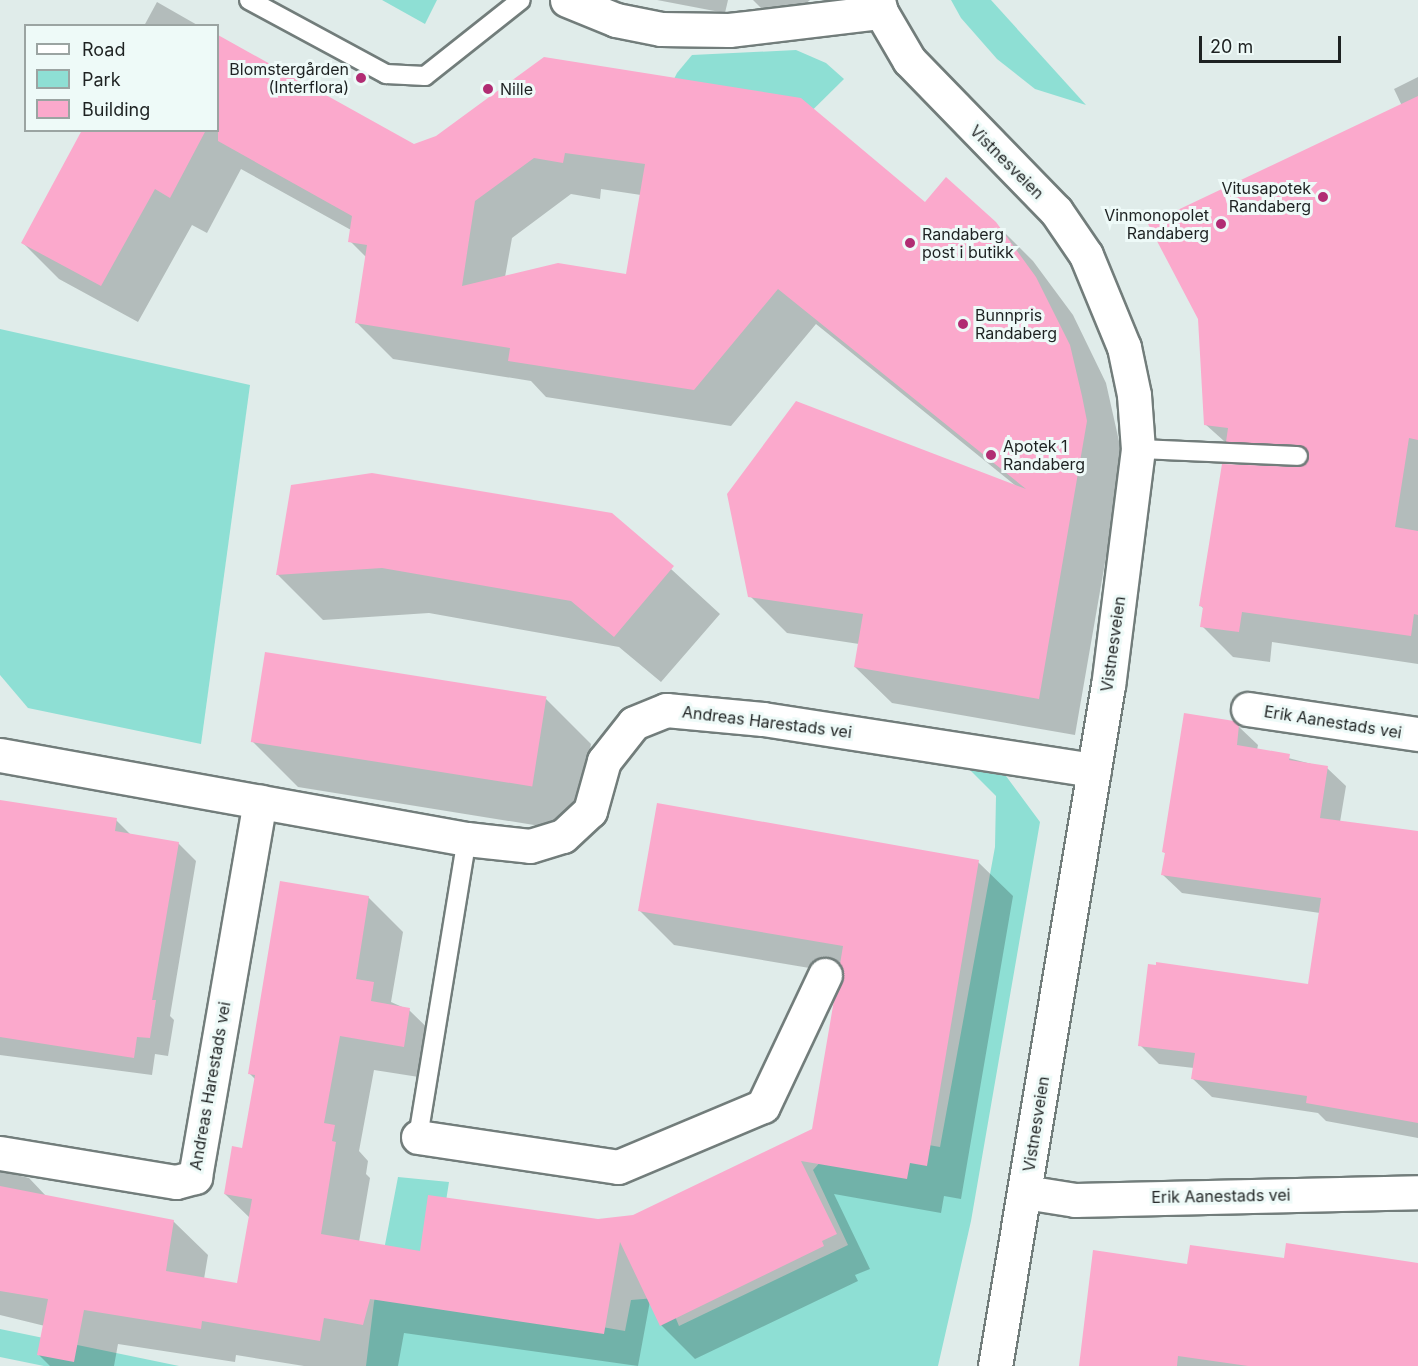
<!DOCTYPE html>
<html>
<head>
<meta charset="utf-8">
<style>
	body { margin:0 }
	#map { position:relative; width:1418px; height:1366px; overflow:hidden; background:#e0ecea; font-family:Inter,sans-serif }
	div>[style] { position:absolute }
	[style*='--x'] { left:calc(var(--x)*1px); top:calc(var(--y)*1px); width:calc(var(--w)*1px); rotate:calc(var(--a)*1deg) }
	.green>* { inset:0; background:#8edfd4 }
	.shadow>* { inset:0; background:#0003 }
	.building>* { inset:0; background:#fba9cc; transform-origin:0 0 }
	.roads { filter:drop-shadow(2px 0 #727d7b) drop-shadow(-2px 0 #727d7b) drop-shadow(0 2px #727d7b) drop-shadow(0 -2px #727d7b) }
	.lane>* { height:18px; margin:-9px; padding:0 9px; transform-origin:9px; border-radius:9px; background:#fff }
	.street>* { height:33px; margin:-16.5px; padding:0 16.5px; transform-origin:16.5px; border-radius:16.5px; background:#fff }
	.secondary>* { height:33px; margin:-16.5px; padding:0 16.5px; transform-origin:16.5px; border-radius:16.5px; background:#fff }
	.dots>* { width:16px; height:16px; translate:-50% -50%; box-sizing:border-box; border:3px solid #eefaf8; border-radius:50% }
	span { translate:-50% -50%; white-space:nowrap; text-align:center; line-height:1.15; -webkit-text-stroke:6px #eefaf8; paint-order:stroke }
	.poi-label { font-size:16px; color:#1e2222 }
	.right { translate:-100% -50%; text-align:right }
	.left { translate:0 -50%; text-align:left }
	.street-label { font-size:16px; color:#1e2222 }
	.legend { position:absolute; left:24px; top:24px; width:195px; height:108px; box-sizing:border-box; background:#eefaf8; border:2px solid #9ba4a2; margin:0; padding:8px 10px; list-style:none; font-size:18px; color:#1e2222 }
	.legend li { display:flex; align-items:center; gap:12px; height:30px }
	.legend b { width:30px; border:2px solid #9ba4a2 }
	.scale { position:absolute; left:1199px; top:36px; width:142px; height:27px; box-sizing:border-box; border:3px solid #1e2222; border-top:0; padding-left:8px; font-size:18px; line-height:21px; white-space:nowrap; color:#1e2222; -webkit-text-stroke:4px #eefaf8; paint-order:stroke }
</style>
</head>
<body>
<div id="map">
	<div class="green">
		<div style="clip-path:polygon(382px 0,437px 0,425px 24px)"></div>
		<div style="clip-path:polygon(951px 0,991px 0,1086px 105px,1035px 89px,997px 59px,961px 18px)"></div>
		<div style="clip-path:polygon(796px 50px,826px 63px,844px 79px,767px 155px,663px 101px,677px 73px,692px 55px)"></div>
		<div style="clip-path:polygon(0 329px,250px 385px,201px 744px,28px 708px,0 675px)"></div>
		<div style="clip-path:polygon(970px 770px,1006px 776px,1040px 822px,971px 1221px,938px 1366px,366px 1366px,374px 1302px,398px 1177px,449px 1182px,431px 1297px,625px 1331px,631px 1300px,667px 1297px,679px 1326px,848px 1245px,813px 1170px,849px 1131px,940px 1147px,995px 847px,996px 796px)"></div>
		<div style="clip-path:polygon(0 1329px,179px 1366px,44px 1366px,0 1357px)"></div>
	</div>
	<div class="shadow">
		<div style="clip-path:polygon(657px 0,728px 0,725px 13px)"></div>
		<div style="clip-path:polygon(753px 0,810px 0,796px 12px,770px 17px)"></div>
		<div style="clip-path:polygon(157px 2px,199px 26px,144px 26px)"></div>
		<div style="clip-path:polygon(evenodd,218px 36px,414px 146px,436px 137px,545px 59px,925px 204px,995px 223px,1033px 261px,1073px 315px,1106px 383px,1123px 459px,1075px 735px,892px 703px,855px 667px,859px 644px,787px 633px,750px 596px,1016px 486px,816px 324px,731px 426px,546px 397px,531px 381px,393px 359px,356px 322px,367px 258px,350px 241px,351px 230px,241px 169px,207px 233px,192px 225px,138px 322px,59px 279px,23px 243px,85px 130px,218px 130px,218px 36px,601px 189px,641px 195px,627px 276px,505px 277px,512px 238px,571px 194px,600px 199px,601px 189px)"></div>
		<div style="clip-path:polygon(1418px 77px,1418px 664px,1272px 642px,1270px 662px,1233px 657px,1202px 626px,1204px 609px,1201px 606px,1253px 467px,1205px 424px,1402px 106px,1394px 89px)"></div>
		<div style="clip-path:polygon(611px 514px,720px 614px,661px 682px,619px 647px,429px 613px,323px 620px,277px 574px)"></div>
		<div style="clip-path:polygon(545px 698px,591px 744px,577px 832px,298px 787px,252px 741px)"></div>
		<div style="clip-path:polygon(1238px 726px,1258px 745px,1257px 750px,1327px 768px,1346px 786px,1340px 822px,1418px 833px,1418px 1138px,1326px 1121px,1318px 1113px,1212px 1097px,1193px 1079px,1194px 1068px,1159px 1064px,1140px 1045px,1310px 985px,1320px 913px,1182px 893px,1163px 875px,1166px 854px,1163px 851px)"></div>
		<div style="clip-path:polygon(0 801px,116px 820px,131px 835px,178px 843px,196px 861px,170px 1016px,174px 1020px,168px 1056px,155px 1054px,152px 1075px,0 1055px)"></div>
		<div style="clip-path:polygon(978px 862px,1013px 896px,961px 1199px,944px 1196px,941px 1213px,834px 1194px,870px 1269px,855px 1275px,858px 1281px,695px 1359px,661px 1325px,650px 1301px,638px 1366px,404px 1333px,398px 1366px,304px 1366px,236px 1355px,235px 1362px,118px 1344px,114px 1366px,50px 1366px,39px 1355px,45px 1326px,0 1315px,0 1171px,29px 1178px,46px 1196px,173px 1221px,208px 1255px,204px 1279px,239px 1285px,250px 1218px,225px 1194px,244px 1150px,255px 1079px,249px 1073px,368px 897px,403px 932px,391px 1002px,409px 1010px,444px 1044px,438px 1080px,374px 1070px,359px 1151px,368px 1161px,366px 1174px,370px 1178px,359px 1242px,421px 1253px,633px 1216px,814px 1130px,845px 974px,674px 945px,640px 911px)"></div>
		<div style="clip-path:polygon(1285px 1260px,1374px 1366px,1080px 1366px,1188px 1266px)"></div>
	</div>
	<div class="building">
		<div style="clip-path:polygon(evenodd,218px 35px,414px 144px,436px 136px,544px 57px,801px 98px,925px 202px,946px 177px,996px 222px,1036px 277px,1070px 345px,1082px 396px,1087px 421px,1039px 699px,854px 667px,863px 614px,748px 597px,727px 494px,796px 401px,1026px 489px,778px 289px,694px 390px,508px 361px,510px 348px,355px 323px,367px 245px,348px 242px,352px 216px,218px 141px,218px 35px,565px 153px,645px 164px,626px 274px,558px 263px,462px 286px,475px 201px,534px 158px,563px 163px,565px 153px)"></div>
		<div style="clip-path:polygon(1418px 96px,1418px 440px,1409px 438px,1395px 527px,1418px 531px,1418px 615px,1414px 614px,1411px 636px,1242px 612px,1239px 632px,1200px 627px,1203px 607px,1199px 606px,1222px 464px,1298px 467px,1307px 462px,1309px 456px,1298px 445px,1226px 442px,1228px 428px,1204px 425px,1198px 319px,1148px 224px)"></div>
		<div style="clip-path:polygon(82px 130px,206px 130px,170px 198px,155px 189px,101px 286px,21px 243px)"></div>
		<div style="clip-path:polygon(372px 473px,612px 513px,674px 566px,614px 637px,571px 601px,382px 568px,276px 575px,291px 485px)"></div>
		<div style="left:265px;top:652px;width:285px;height:91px;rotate:9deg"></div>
		<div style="clip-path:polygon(1184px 713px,1234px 721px,1239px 725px,1237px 745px,1290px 754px,1289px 760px,1328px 766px,1320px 818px,1418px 831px,1418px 1123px,1306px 1103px,1307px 1096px,1191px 1079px,1195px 1053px,1138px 1046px,1148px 964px,1156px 965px,1156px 962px,1308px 984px,1321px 898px,1161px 875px,1165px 853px,1162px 852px)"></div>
		<div style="clip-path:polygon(0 800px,117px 818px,115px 831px,179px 842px,152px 1000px,156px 1000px,150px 1038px,137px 1037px,134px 1058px,0 1037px)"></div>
		<div style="clip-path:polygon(657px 803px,979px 860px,927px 1166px,910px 1163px,907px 1179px,801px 1161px,837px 1234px,822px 1241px,824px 1246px,660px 1326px,620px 1242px,604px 1334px,370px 1299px,363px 1325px,324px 1318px,320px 1341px,202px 1321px,201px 1329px,84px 1310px,74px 1362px,37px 1355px,48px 1299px,0 1291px,0 1186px,174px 1220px,166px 1271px,237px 1283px,252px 1199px,224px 1194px,232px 1146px,242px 1148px,255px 1075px,248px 1074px,280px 881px,369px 896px,356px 979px,374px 982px,371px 1001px,410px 1008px,404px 1047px,340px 1036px,324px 1123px,335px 1125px,332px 1141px,336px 1142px,321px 1234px,420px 1251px,428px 1195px,598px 1219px,633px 1215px,812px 1129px,834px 1000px,844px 974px,840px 964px,843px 946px,638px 911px)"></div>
		<div style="clip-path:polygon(1286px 1243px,1418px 1263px,1418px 1366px,1248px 1366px,1178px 1356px,1177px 1366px,1079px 1366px,1093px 1250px,1187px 1264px,1190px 1245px,1284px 1258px)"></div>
	</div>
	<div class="roads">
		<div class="lane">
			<div style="--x:249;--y:0;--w:156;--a:28.4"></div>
			<div style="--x:386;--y:74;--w:39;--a:3"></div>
			<div style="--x:425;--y:76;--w:122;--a:-38.4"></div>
			<div style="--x:1138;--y:449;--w:160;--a:2.5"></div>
			<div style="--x:418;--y:1137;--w:302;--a:-80.7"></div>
		</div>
		<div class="street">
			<div style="--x:1248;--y:709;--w:172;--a:8.4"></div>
			<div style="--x:0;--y:755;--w:474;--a:10.2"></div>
			<div style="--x:467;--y:839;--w:63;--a:6.3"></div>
			<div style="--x:530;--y:846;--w:34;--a:-17"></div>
			<div style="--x:563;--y:836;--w:37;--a:-43"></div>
			<div style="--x:590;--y:811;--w:52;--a:-74.4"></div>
			<div style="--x:604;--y:761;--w:48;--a:-51.7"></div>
			<div style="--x:634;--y:723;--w:35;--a:-22"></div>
			<div style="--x:666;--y:710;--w:97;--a:5.3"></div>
			<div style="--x:763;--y:719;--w:335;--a:8.8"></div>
			<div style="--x:418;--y:1137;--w:202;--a:8.5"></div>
			<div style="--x:618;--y:1167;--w:157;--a:-22.8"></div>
			<div style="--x:763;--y:1106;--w:145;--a:-64.7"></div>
			<div style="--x:0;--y:1153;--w:178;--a:9.4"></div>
			<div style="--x:176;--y:1182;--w:20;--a:-15"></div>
			<div style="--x:195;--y:1177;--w:381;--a:-80.2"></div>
			<div style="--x:1025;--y:1192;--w:51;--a:9.1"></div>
			<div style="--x:1075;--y:1200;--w:343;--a:-1.3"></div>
		</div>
		<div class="secondary">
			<div style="--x:567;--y:0;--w:53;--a:22.2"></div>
			<div style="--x:616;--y:20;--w:46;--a:11.3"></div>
			<div style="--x:661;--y:29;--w:68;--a:0.8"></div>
			<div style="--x:729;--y:30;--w:153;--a:-6.8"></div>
			<div style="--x:878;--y:0;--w:12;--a:76"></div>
			<div style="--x:881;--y:12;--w:56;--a:59.7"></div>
			<div style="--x:909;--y:60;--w:211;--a:45.8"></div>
			<div style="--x:1056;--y:211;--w:53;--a:55.7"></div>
			<div style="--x:1086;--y:255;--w:100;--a:67.6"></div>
			<div style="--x:1124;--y:347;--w:49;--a:78.2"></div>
			<div style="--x:1134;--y:395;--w:54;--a:85.8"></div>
			<div style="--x:1138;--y:449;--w:238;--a:97.2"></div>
			<div style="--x:1108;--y:685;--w:690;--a:99.42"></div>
		</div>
	</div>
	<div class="dots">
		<div style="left:361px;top:78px;background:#b12c73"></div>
		<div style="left:488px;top:89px;background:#b12c73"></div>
		<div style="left:1323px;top:197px;background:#b12c73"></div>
		<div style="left:1221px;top:224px;background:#b12c73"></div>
		<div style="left:910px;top:243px;background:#b12c73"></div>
		<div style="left:963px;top:324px;background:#b12c73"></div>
		<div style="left:991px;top:455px;background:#b12c73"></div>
	</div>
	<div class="poi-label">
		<span class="right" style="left:349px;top:78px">Blomstergården<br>(Interflora)</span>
		<span class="left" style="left:500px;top:89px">Nille</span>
		<span class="right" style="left:1311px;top:197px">Vitusapotek<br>Randaberg</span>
		<span class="right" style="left:1209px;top:224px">Vinmonopolet<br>Randaberg</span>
		<span class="left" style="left:922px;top:243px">Randaberg<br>post i butikk</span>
		<span class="left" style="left:975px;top:324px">Bunnpris<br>Randaberg</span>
		<span class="left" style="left:1003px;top:455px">Apotek 1<br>Randaberg</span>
	</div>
	<div class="street-label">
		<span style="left:1007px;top:162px;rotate:45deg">Vistnesveien</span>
		<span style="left:1113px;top:644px;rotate:-82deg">Vistnesveien</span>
		<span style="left:767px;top:722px;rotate:7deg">Andreas Harestads vei</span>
		<span style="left:1333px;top:722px;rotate:9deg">Erik Aanestads vei</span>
		<span style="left:210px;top:1086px;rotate:-80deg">Andreas Harestads vei</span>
		<span style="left:1036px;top:1124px;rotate:-81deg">Vistnesveien</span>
		<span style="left:1221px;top:1196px;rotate:-1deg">Erik Aanestads vei</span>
	</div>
	<ul class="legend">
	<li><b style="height:8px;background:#fff"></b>Road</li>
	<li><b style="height:16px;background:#8edfd4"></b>Park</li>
	<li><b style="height:16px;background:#fba9cc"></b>Building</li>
	</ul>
	<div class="scale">20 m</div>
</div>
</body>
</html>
